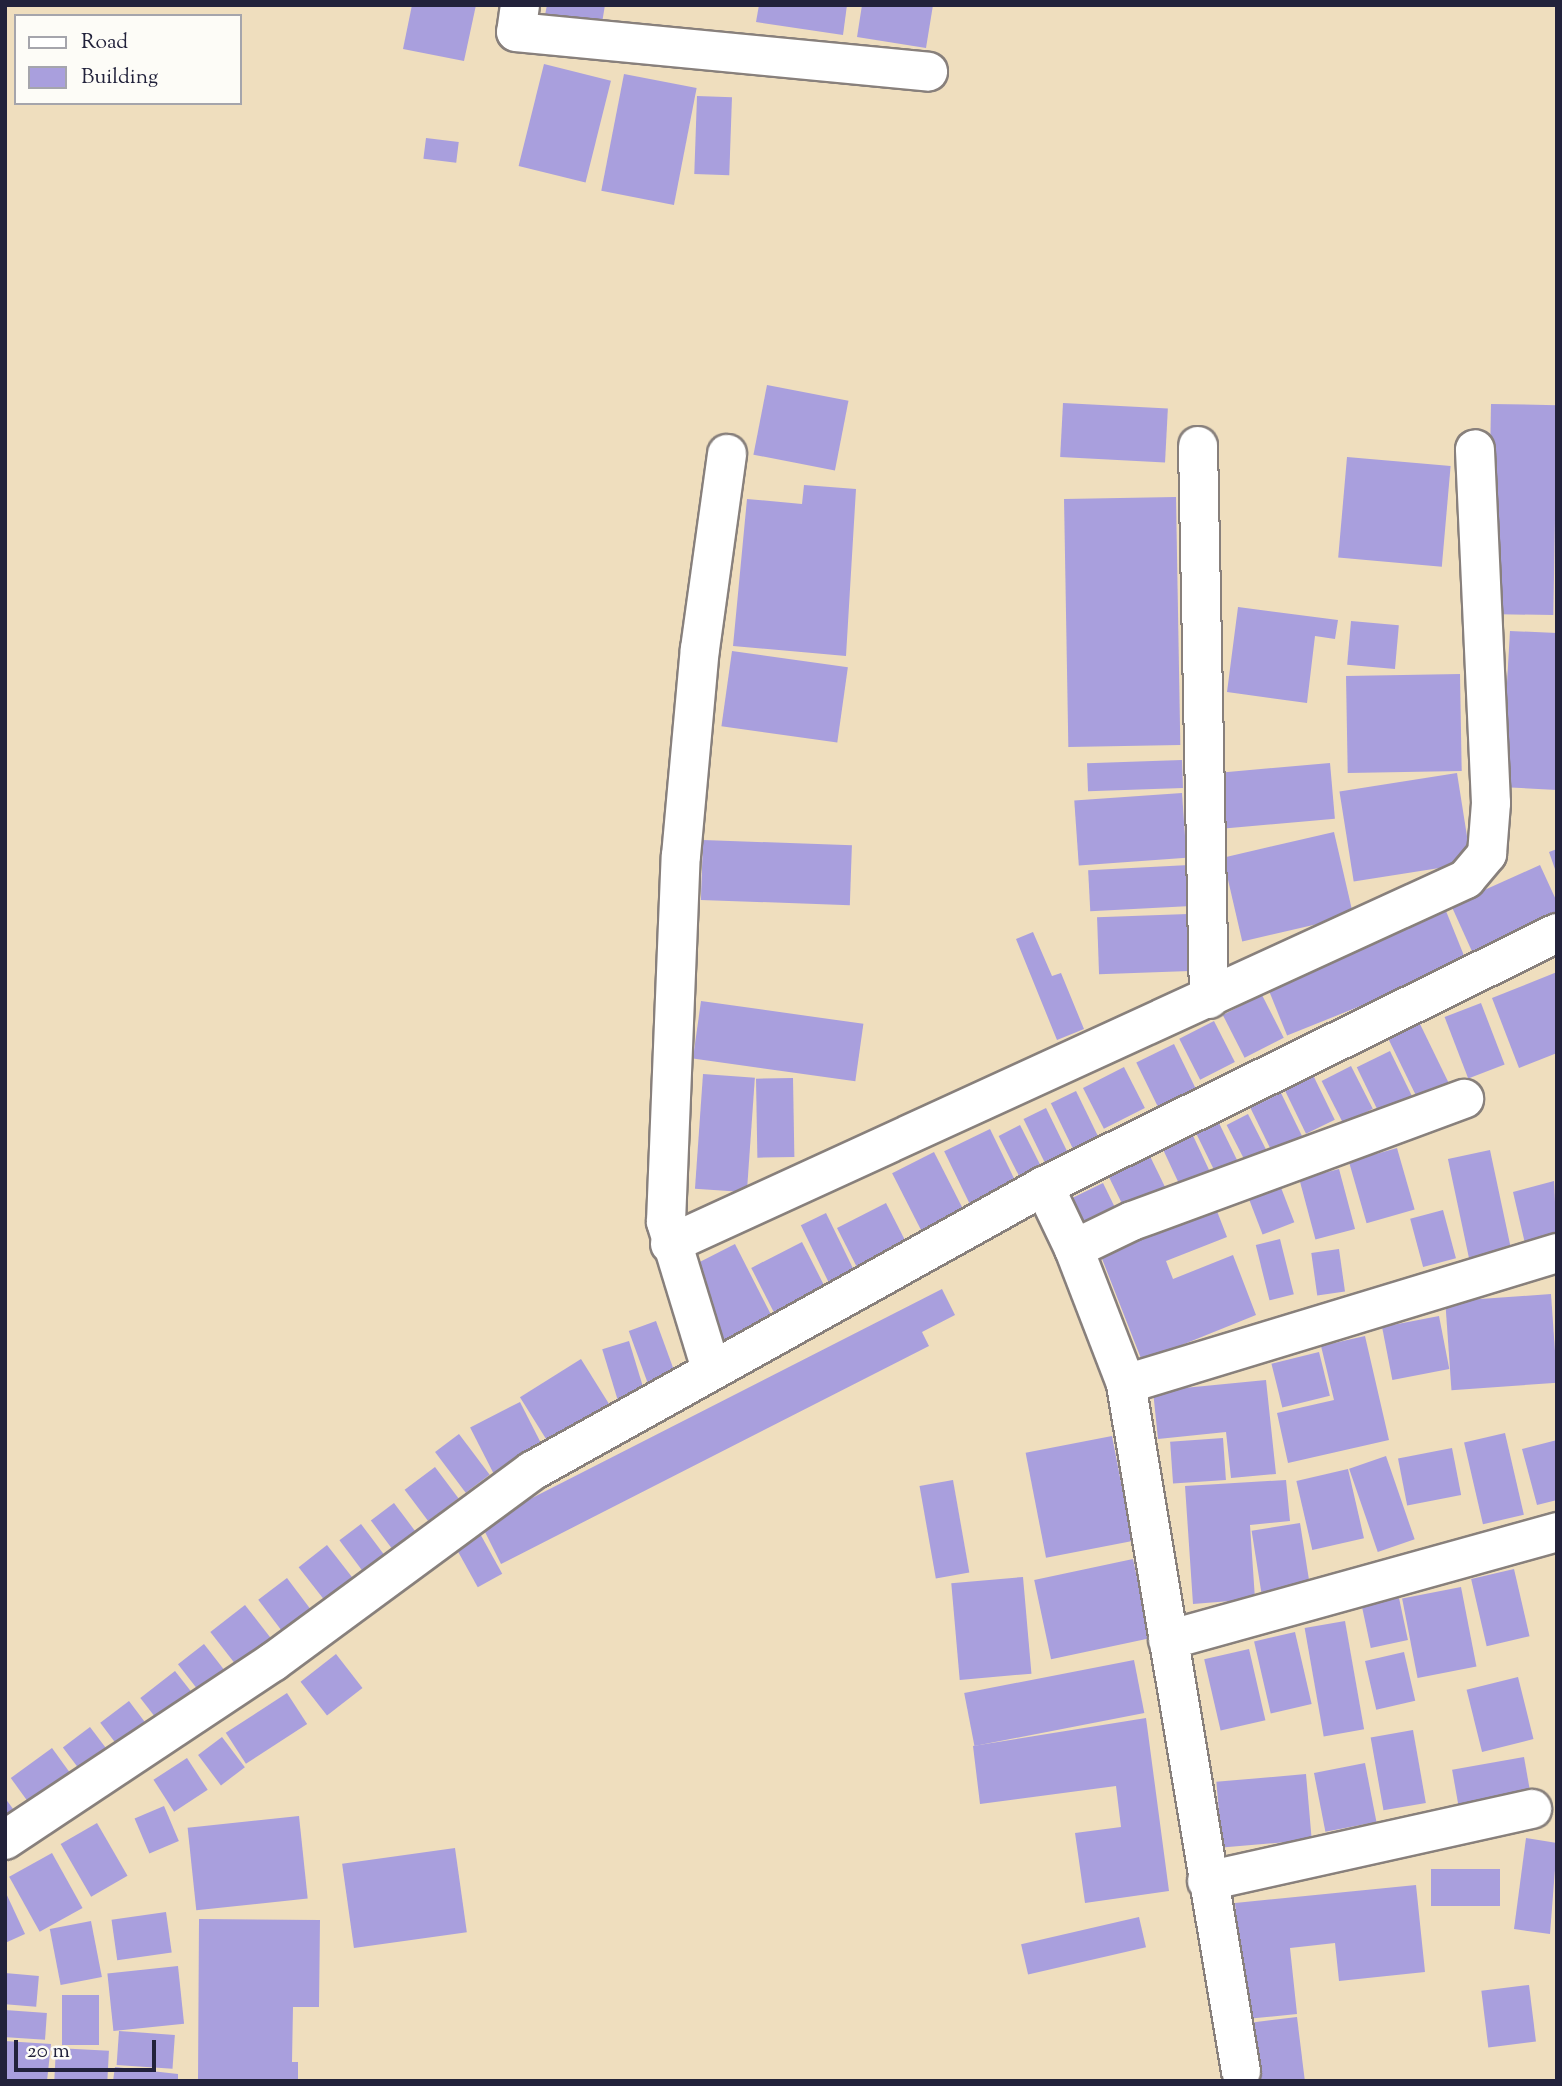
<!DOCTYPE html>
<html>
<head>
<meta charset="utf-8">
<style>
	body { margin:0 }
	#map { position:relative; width:1562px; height:2086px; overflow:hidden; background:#efdebe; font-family:"Sorts Mill Goudy",serif }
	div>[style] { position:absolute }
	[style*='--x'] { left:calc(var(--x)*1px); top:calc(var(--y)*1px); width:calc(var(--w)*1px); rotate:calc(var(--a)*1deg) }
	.building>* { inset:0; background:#a99fdd; transform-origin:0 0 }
	.roads { filter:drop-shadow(2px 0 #88807c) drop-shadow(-2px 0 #88807c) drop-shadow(0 2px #88807c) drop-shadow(0 -2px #88807c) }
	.minor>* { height:38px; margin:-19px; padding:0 19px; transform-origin:19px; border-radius:19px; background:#fff }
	span { translate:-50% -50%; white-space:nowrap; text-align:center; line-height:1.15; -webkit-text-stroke:5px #fdfcf7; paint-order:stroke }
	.frame { position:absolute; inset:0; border:7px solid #22223b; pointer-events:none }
	.legend { position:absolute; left:14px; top:14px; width:228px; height:91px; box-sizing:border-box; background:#fdfcf7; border:2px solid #a5a5ac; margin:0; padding:9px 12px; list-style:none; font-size:21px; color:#22223b }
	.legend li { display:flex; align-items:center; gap:14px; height:35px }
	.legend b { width:35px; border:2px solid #a5a5ac }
	.scale { position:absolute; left:14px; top:2040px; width:142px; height:32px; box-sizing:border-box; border:4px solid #22223b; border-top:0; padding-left:9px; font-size:21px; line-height:24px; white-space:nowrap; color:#22223b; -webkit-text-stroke:5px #fdfcf7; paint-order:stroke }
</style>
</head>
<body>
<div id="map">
	<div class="building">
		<div style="clip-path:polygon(412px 5px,476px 5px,464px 61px,403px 49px)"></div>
		<div style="clip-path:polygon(547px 5px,605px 5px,602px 23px,545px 15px)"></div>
		<div style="clip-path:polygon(759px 5px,847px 5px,843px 35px,756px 22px)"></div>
		<div style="clip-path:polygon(862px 5px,933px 5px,926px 48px,857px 37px)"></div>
		<div style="left:544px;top:64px;width:69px;height:105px;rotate:14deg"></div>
		<div style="left:624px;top:74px;width:74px;height:119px;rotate:11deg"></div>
		<div style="left:697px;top:96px;width:35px;height:78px;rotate:2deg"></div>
		<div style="left:426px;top:138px;width:33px;height:21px;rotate:7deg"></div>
		<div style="left:767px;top:385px;width:83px;height:71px;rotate:11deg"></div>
		<div style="left:1063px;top:403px;width:105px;height:54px;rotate:3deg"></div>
		<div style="left:1491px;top:404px;width:66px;height:210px;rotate:1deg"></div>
		<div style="left:1347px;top:457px;width:104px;height:101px;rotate:5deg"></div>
		<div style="clip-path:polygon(804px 485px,856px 489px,846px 656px,733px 646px,747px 499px,802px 504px)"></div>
		<div style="left:1176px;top:497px;width:248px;height:112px;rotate:89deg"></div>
		<div style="clip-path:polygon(1238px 607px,1338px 620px,1335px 639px,1315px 636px,1307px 703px,1227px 692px)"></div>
		<div style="left:1351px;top:621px;width:48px;height:44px;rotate:5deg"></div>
		<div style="clip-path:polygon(1510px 631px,1557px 633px,1557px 790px,1501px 787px)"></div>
		<div style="left:732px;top:651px;width:117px;height:76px;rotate:8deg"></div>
		<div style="left:1460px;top:674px;width:97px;height:114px;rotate:89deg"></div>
		<div style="left:1182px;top:760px;width:28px;height:95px;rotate:88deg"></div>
		<div style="left:1330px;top:763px;width:56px;height:111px;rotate:85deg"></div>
		<div style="left:1457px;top:773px;width:91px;height:119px;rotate:81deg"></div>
		<div style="left:1182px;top:793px;width:65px;height:108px;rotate:86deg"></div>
		<div style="left:1334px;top:832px;width:86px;height:114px;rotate:77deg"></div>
		<div style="left:703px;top:840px;width:149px;height:60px;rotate:2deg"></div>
		<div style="clip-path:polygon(1557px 849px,1557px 872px,1556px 872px,1549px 852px)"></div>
		<div style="left:1189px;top:865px;width:41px;height:101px;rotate:87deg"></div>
		<div style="clip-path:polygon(1540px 865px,1557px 902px,1557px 920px,1475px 958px,1451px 905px)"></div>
		<div style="left:1446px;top:911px;width:56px;height:194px;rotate:68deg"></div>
		<div style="left:1188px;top:914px;width:57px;height:91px;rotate:88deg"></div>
		<div style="clip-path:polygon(1033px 932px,1052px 976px,1061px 973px,1084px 1029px,1057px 1040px,1016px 939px)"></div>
		<div style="clip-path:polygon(1557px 972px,1557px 1053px,1519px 1068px,1492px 998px)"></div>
		<div style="left:1262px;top:995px;width:48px;height:44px;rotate:63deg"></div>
		<div style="left:701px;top:1001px;width:164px;height:58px;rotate:8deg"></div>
		<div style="left:1481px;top:1003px;width:66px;height:39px;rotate:69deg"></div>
		<div style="left:1214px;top:1021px;width:46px;height:39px;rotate:63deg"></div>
		<div style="left:1420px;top:1024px;width:67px;height:35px;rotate:64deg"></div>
		<div style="left:1174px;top:1044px;width:50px;height:42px;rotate:64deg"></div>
		<div style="left:1390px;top:1051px;width:52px;height:37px;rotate:64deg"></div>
		<div style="left:1351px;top:1066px;width:48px;height:33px;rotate:63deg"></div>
		<div style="left:1124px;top:1067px;width:46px;height:46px;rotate:63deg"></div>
		<div style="left:1312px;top:1073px;width:52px;height:32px;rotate:64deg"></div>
		<div style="left:703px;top:1074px;width:52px;height:115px;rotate:4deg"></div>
		<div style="left:793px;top:1078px;width:79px;height:37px;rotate:89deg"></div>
		<div style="left:1076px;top:1091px;width:50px;height:28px;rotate:64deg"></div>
		<div style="left:1281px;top:1093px;width:51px;height:34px;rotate:64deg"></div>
		<div style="left:1046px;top:1108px;width:49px;height:25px;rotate:64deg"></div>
		<div style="left:1248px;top:1114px;width:42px;height:24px;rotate:63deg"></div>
		<div style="left:1217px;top:1119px;width:46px;height:25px;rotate:64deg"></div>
		<div style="left:1020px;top:1125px;width:49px;height:24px;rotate:63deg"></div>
		<div style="left:1189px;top:1127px;width:53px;height:33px;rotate:65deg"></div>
		<div style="left:990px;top:1129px;width:64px;height:51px;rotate:64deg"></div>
		<div style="left:1397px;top:1148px;width:64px;height:50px;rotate:74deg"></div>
		<div style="left:1147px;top:1150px;width:50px;height:46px;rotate:64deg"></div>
		<div style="left:1490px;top:1150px;width:102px;height:43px;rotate:78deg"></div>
		<div style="left:934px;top:1152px;width:69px;height:47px;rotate:63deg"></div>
		<div style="left:1339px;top:1169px;width:62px;height:41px;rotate:75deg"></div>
		<div style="clip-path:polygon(1554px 1181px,1557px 1244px,1527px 1252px,1513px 1192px)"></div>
		<div style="left:1103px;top:1183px;width:39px;height:40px;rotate:64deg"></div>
		<div style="left:1280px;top:1185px;width:40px;height:34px;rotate:69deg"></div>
		<div style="left:886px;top:1203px;width:54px;height:55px;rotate:63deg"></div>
		<div style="clip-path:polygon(1215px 1206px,1227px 1237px,1166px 1261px,1173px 1279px,1233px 1255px,1256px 1315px,1142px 1361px,1099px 1251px)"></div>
		<div style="left:1443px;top:1210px;width:50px;height:34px;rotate:75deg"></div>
		<div style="left:826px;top:1213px;width:67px;height:28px;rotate:64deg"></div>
		<div style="left:1280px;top:1239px;width:57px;height:25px;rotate:76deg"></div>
		<div style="left:802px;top:1242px;width:51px;height:57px;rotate:63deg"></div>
		<div style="left:735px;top:1244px;width:85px;height:55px;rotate:63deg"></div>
		<div style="left:1339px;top:1249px;width:43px;height:28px;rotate:82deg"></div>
		<div style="clip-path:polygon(942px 1289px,955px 1315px,922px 1332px,929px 1346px,501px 1564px,481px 1524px)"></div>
		<div style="left:1551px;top:1294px;width:89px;height:106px;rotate:86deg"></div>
		<div style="left:1439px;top:1316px;width:54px;height:58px;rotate:79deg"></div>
		<div style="left:656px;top:1321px;width:61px;height:29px;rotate:70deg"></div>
		<div style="clip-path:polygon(1365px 1336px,1389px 1440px,1288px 1463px,1277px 1413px,1334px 1400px,1321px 1346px)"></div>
		<div style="left:629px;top:1341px;width:52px;height:28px;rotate:73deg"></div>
		<div style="left:1319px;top:1352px;width:45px;height:49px;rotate:76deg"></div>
		<div style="left:581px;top:1359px;width:60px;height:72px;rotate:58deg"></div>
		<div style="clip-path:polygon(1266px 1380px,1276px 1474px,1231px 1478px,1226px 1432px,1158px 1439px,1153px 1391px)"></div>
		<div style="left:520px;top:1402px;width:59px;height:56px;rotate:63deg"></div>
		<div style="left:1505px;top:1433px;width:84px;height:42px;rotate:77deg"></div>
		<div style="left:459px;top:1434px;width:51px;height:30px;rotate:53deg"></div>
		<div style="left:1112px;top:1436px;width:107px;height:88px;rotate:79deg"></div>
		<div style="left:1223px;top:1438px;width:42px;height:53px;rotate:86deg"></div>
		<div style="clip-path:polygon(1557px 1440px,1557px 1500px,1537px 1505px,1522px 1449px)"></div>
		<div style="left:1452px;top:1448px;width:48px;height:55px;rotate:79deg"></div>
		<div style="left:1386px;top:1456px;width:88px;height:39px;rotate:71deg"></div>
		<div style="left:435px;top:1467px;width:39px;height:38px;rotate:53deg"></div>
		<div style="left:1348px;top:1469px;width:71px;height:53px;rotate:77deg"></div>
		<div style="left:953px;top:1480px;width:94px;height:34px;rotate:80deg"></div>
		<div style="clip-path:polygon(1286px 1480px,1290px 1521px,1250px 1525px,1255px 1599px,1193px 1604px,1185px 1486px)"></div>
		<div style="left:394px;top:1503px;width:40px;height:29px;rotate:53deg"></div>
		<div style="left:1300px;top:1523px;width:62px;height:49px;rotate:81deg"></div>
		<div style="left:361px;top:1524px;width:41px;height:27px;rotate:53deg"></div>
		<div style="left:478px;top:1530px;width:50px;height:28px;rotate:61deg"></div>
		<div style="left:327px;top:1545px;width:44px;height:36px;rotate:52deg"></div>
		<div style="left:1133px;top:1559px;width:81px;height:101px;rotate:78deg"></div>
		<div style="left:1514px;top:1569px;width:69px;height:44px;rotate:77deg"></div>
		<div style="left:1023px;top:1577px;width:97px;height:72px;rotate:85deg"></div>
		<div style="left:287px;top:1578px;width:45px;height:36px;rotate:53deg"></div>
		<div style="left:1461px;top:1587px;width:81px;height:60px;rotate:79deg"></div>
		<div style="left:1399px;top:1598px;width:43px;height:38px;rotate:78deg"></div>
		<div style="left:245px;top:1605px;width:44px;height:44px;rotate:52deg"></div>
		<div style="left:1345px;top:1621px;width:110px;height:41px;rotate:80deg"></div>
		<div style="left:1295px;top:1632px;width:74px;height:42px;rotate:77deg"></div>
		<div style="left:204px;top:1644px;width:37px;height:33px;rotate:52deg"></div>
		<div style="left:1249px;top:1649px;width:73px;height:46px;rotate:77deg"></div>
		<div style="left:1404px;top:1652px;width:50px;height:40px;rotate:77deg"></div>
		<div style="left:336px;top:1654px;width:43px;height:45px;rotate:52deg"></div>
		<div style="left:1134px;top:1660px;width:54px;height:173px;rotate:79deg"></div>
		<div style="left:175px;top:1671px;width:36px;height:44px;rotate:52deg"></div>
		<div style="left:1518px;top:1677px;width:64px;height:53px;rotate:76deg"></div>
		<div style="left:287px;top:1693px;width:37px;height:73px;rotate:57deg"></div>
		<div style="left:129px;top:1701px;width:31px;height:36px;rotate:53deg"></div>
		<div style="clip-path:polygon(1146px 1718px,1169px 1891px,1085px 1903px,1075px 1833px,1121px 1827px,1116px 1786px,980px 1804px,973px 1746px)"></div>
		<div style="left:90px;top:1727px;width:38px;height:34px;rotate:53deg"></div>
		<div style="left:1413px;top:1730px;width:74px;height:43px;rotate:80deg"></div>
		<div style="left:222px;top:1737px;width:38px;height:30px;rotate:53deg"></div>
		<div style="left:52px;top:1748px;width:37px;height:51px;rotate:54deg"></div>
		<div style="left:1524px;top:1757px;width:42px;height:73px;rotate:80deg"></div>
		<div style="left:187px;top:1758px;width:38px;height:40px;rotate:57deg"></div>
		<div style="left:1365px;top:1763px;width:60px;height:52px;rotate:79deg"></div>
		<div style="left:1306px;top:1774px;width:66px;height:90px;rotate:85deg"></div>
		<div style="clip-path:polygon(5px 1798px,19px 1817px,5px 1828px)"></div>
		<div style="left:164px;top:1806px;width:38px;height:32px;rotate:67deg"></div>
		<div style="left:299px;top:1816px;width:83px;height:112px;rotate:84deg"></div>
		<div style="left:97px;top:1823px;width:61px;height:42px;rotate:60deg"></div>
		<div style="clip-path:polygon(1526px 1838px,1557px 1843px,1550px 1934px,1514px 1929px)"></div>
		<div style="left:455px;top:1848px;width:85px;height:114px;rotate:82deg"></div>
		<div style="left:52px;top:1853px;width:63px;height:49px;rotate:61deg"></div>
		<div style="left:1500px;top:1869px;width:37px;height:69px;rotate:90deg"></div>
		<div style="clip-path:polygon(1416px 1885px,1425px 1972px,1339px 1981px,1335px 1943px,1290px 1948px,1297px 2014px,1246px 2019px,1235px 1903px)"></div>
		<div style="clip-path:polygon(5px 1891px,25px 1934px,5px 1943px)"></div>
		<div style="left:166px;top:1912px;width:41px;height:55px;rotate:82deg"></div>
		<div style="left:1139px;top:1917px;width:31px;height:121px;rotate:77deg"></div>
		<div style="clip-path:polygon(199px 1919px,320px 1920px,319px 2007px,293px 2007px,292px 2062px,298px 2062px,298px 2081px,198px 2081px)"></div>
		<div style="left:91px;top:1921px;width:57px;height:42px;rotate:79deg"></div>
		<div style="left:178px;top:1966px;width:58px;height:71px;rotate:84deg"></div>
		<div style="left:5px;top:1973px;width:34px;height:31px;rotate:5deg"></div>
		<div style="left:1529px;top:1985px;width:57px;height:48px;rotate:83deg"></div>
		<div style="left:99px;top:1995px;width:50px;height:37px;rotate:90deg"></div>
		<div style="left:5px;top:2010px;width:42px;height:27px;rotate:4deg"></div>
		<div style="left:1297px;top:2017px;width:64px;height:47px;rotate:83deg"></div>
		<div style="left:119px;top:2031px;width:56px;height:34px;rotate:4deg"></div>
		<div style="clip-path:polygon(5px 2041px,51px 2044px,47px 2081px,5px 2081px)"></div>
		<div style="left:56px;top:2048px;width:53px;height:33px;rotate:3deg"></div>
		<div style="clip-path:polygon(115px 2067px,178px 2074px,178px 2081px,113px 2081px)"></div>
	</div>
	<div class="roads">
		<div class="minor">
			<div style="--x:520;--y:5;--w:27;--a:98"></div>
			<div style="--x:516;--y:32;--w:414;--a:5.5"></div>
			<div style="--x:1198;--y:446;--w:553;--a:88.86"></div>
			<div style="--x:1044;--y:1186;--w:70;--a:64.5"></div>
			<div style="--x:1074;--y:1249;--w:64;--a:-25.8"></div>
			<div style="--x:1132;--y:1221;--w:354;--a:-20.2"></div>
			<div style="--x:670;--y:1244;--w:876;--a:-24.63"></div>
			<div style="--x:1466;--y:879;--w:33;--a:-50"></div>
			<div style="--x:1487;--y:854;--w:51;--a:-85.5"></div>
			<div style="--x:1491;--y:803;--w:354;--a:-92.6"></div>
			<div style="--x:1074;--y:1249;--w:145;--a:68.9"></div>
			<div style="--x:1126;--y:1384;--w:697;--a:80.5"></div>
			<div style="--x:711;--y:1369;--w:154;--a:-107"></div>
			<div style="--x:666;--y:1222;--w:366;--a:-87.7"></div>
			<div style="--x:681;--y:856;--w:208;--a:-84.8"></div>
			<div style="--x:700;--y:649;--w:197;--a:-82.1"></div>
			<div style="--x:1126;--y:1384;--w:450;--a:-16.9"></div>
			<div style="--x:1168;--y:1640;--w:404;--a:-15.5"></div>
			<div style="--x:5;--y:1840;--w:322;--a:-33.6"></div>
			<div style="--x:273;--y:1662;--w:322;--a:-36.4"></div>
			<div style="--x:532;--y:1471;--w:586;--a:-29.1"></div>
			<div style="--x:1044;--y:1186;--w:572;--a:-26.25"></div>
			<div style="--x:1207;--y:1881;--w:333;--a:-12.5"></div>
		</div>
	</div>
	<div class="frame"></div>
	<ul class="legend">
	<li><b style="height:9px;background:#fff"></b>Road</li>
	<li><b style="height:19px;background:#a99fdd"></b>Building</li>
	</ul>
	<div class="scale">20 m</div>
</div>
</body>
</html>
